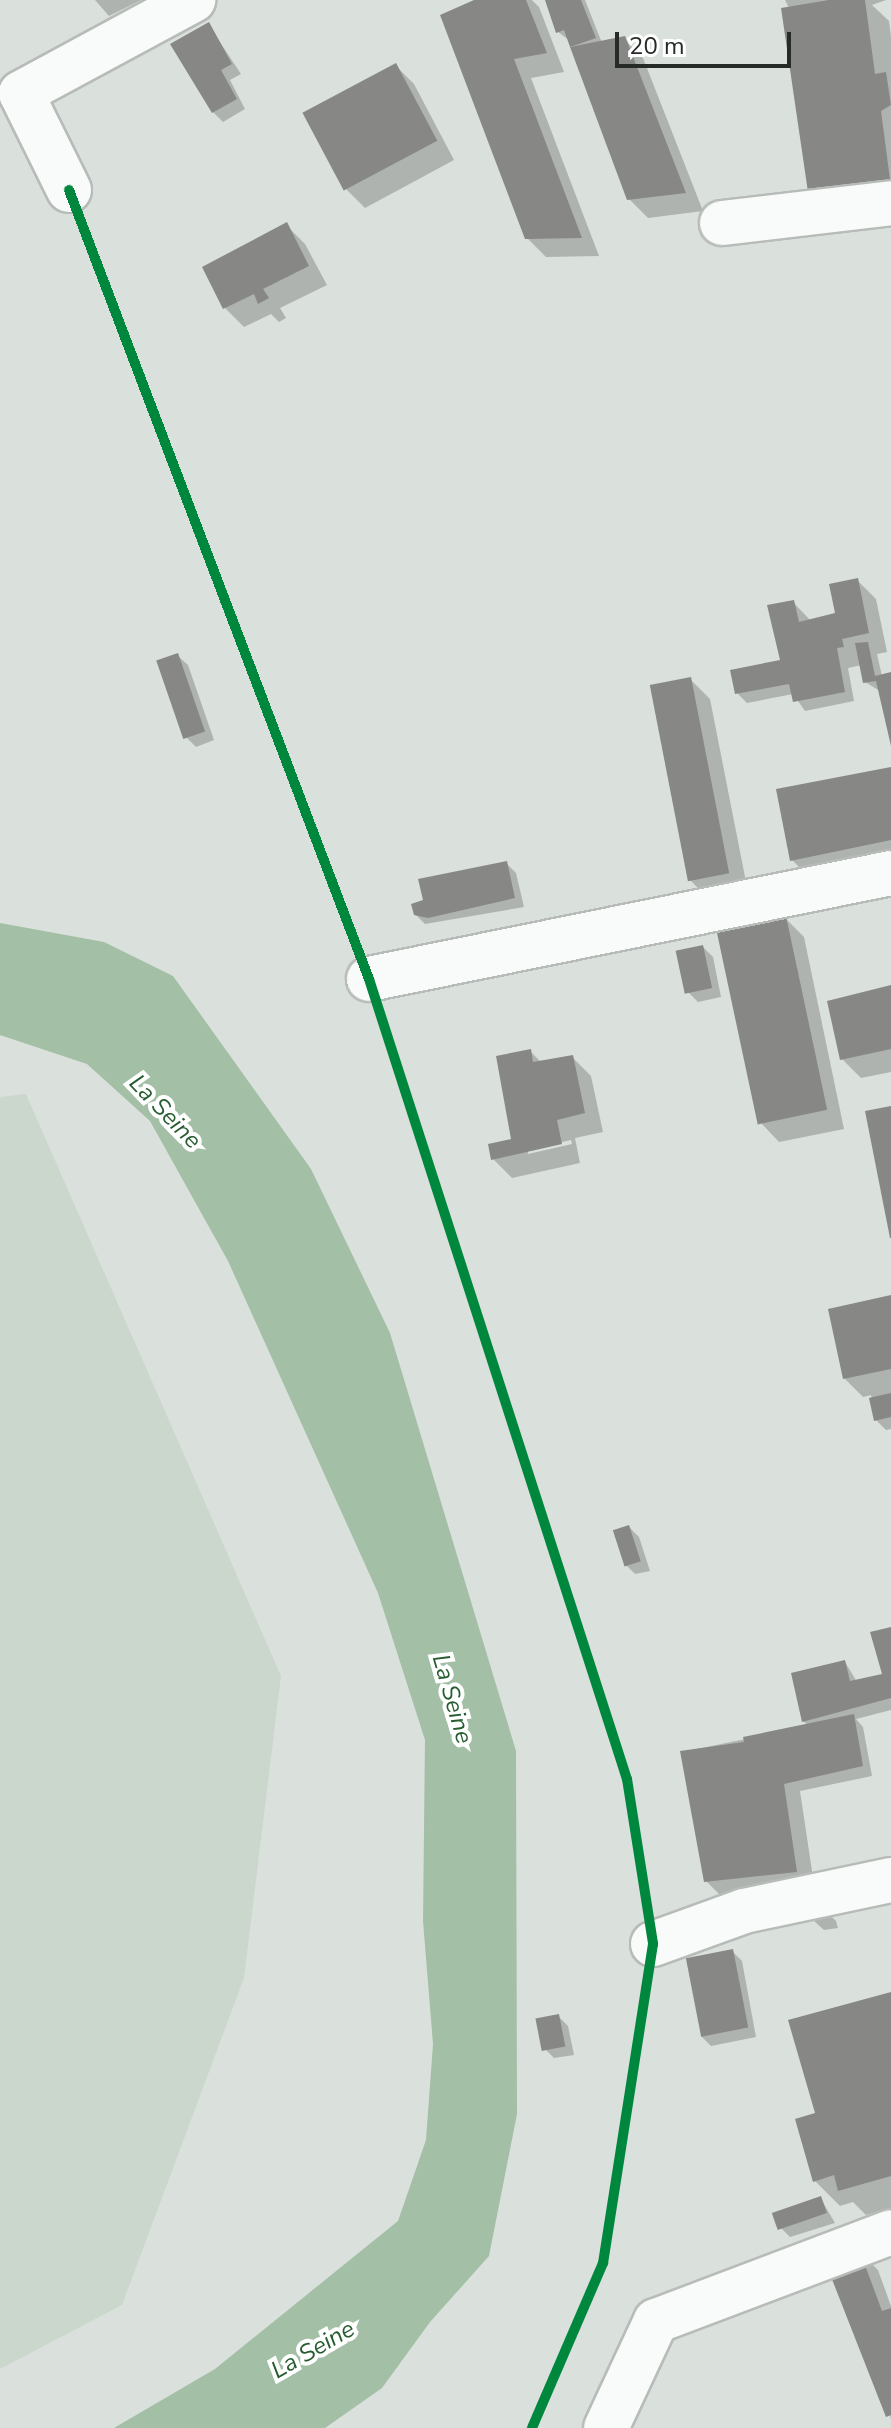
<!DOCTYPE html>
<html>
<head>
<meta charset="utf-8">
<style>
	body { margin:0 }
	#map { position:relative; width:891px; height:2428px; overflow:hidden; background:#dae0db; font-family:"Nunito Sans",sans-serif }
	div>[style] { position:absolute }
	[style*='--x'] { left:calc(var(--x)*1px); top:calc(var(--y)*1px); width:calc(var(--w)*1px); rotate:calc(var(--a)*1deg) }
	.built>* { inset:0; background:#cbd7cd }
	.water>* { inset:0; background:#a3bfa6 }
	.shadow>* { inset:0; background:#0003 }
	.building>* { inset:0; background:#878785; transform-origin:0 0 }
	.roads { filter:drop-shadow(2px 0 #b7bcb8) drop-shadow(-2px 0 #b7bcb8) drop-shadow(0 2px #b7bcb8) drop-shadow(0 -2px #b7bcb8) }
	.minor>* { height:44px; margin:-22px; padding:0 22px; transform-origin:22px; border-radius:22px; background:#f9fafa }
	.cycleway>* { height:10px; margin:-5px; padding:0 5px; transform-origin:5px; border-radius:5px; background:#00873e }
	span { translate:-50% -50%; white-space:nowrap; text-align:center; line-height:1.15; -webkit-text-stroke:8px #fff; paint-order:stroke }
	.water-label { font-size:24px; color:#265d30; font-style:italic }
	.scale { position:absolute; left:615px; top:32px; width:176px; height:36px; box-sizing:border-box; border:4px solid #272b28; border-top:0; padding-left:10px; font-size:24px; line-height:28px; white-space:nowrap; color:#272b28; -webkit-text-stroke:6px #fff; paint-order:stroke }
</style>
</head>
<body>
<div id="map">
	<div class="built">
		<div style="clip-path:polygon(26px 1094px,281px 1676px,244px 1978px,122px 2305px,0 2369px,0 1097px)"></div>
	</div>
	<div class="water">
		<div style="clip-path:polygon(0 923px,104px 942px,173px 976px,311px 1169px,390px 1333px,516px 1751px,517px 2114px,489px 2256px,430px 2322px,382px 2388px,325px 2428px,114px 2428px,215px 2369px,398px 2221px,426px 2140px,433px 2044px,423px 1921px,425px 1740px,378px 1593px,228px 1261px,150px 1121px,87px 1064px,0 1035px)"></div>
	</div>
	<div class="shadow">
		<div style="clip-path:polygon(95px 0,141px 0,109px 16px)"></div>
		<div style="clip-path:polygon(476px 0,532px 0,539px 7px,564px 72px,531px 78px,599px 256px,546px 257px,527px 238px)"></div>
		<div style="clip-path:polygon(547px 0,585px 0,602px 43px,624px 39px,643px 58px,703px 211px,648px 218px,629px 199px,570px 41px,558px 32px)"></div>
		<div style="clip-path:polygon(785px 0,886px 0,872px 5px,889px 21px,891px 37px,891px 216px)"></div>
		<div style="clip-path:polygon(208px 24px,241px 74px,230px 80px,245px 109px,223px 122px,213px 112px)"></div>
		<div style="clip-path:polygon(395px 65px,414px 84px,454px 160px,365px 208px,346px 189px)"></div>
		<div style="clip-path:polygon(286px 225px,305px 244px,327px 285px,280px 308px,286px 318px,279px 322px,271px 314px,244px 327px,225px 308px)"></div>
		<div style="clip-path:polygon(857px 580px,876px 599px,887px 652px,877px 654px,882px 676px,891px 674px,891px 742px,880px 691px,865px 682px,862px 665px,848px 668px,854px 701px,805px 711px,793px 694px,747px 703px,737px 693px,784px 661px,793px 602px,811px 621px,837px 614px)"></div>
		<div style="clip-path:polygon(178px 656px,188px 665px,214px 740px,196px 747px,186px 737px)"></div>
		<div style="clip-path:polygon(691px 680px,710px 699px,748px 892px,710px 900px,691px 881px)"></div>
		<div style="clip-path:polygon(891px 769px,891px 862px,811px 879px,792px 860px)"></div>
		<div style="clip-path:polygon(506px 863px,516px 873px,524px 907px,425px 924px,415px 914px)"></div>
		<div style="clip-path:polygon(785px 918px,804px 937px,844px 1129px,779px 1142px,760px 1122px)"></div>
		<div style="clip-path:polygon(703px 947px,713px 957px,721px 997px,698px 1002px,688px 992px)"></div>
		<div style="clip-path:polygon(891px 987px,891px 1072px,861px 1078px,842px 1059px)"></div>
		<div style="clip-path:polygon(evenodd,530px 1051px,541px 1062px,572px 1057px,591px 1076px,603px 1132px,575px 1138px,580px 1163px,512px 1178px,493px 1159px,514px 1140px,530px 1051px,571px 1140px,572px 1144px,528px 1154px,528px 1150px,571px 1140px)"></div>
		<div style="clip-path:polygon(891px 1298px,891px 1429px,886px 1430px,876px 1420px,871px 1395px,863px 1397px,844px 1378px)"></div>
		<div style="clip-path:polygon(629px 1527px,639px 1537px,650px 1571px,635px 1574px,625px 1564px)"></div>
		<div style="clip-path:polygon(891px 1628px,891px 1710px,856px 1719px,863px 1727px,872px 1776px,800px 1791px,815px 1891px,725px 1900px,706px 1881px,682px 1752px,809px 1726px,803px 1721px,845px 1662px,857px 1682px,884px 1676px)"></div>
		<div style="clip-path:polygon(827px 1912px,836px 1921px,838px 1928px,824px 1930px,814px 1921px,813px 1915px)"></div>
		<div style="clip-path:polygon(732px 1951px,742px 1961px,756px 2037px,711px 2046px,701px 2036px)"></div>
		<div style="clip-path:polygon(891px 1994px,891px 2208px,866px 2215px,853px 2202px,840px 2206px,815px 2181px,818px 2115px)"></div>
		<div style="clip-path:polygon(558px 2016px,568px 2026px,574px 2055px,554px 2058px,544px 2048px)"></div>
		<div style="clip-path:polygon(821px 2199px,835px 2223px,790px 2237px,780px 2227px)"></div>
		<div style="clip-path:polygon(859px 2251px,878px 2270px,891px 2306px,891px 2420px)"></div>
	</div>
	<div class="building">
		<div style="clip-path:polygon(474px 0,526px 0,547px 53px,514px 59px,582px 238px,525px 239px,440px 15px)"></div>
		<div style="clip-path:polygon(545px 0,581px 0,596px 38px,570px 47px,564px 30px,556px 33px)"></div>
		<div style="clip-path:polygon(829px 0,865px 0,875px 74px,886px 72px,891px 105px,881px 111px,891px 187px,809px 199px,781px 8px)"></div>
		<div style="clip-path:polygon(209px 22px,232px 64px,221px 70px,237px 99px,212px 113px,170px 44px)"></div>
		<div style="clip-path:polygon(625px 36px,686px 193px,627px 200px,570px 47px)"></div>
		<div style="left:396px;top:63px;width:88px;height:106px;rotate:62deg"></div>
		<div style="clip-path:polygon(287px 222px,309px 266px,263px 289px,269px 298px,258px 304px,254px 294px,223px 309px,202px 267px)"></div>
		<div style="clip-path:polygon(858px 578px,869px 633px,842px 639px,844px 647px,837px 648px,845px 692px,793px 702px,789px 684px,735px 694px,730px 670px,780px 660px,767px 605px,794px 600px,799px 622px,835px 613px,829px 584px)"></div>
		<div style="clip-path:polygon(868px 642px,875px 676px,891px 672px,891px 746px,876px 681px,863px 683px,855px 643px)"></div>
		<div style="left:178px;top:653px;width:83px;height:23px;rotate:71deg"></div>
		<div style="left:691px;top:677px;width:200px;height:42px;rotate:79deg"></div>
		<div style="clip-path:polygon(891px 767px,891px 840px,790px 861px,776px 789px)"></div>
		<div style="clip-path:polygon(507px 861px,515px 898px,428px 918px,414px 915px,411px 904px,423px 900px,418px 879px)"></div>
		<div style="left:786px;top:916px;width:198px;height:71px;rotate:78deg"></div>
		<div style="left:703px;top:945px;width:44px;height:28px;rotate:78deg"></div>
		<div style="clip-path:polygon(891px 985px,891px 1049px,840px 1060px,827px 1001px)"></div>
		<div style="clip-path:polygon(531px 1049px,533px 1062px,573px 1055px,585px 1113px,557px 1120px,562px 1144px,491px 1160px,488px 1144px,511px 1139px,496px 1056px)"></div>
		<div style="clip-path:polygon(891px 1106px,891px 1238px,890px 1238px,865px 1111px)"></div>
		<div style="clip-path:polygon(891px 1295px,891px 1369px,843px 1379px,828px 1309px)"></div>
		<div style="clip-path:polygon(891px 1393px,891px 1417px,874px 1421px,869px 1398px)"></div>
		<div style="left:629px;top:1525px;width:38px;height:17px;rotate:72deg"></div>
		<div style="clip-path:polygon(891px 1627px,891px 1698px,802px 1722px,791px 1673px,845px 1660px,850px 1681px,882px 1674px,870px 1632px)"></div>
		<div style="clip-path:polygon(854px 1714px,863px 1766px,784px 1784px,797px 1872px,704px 1882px,680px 1751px,744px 1742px,743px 1737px)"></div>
		<div style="left:733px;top:1949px;width:80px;height:48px;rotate:79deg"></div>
		<div style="clip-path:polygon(891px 1992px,891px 2176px,838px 2191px,834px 2175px,813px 2182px,795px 2119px,815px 2113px,788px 2020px)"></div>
		<div style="left:559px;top:2014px;width:33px;height:24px;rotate:79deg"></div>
		<div style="left:821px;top:2196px;width:18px;height:52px;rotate:71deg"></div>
		<div style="clip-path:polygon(859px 2249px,882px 2311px,891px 2308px,891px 2415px,886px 2417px,826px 2264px)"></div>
	</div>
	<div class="roads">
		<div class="minor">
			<div style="--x:69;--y:190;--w:108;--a:-116.3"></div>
			<div style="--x:21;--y:93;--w:196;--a:-28.4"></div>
			<div style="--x:722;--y:223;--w:170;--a:-6.7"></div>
			<div style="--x:369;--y:979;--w:533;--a:-11.48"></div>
			<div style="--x:653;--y:1944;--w:97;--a:-19.9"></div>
			<div style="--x:744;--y:1911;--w:150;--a:-11.9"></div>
			<div style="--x:606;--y:2428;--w:118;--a:-65"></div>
			<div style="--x:656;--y:2321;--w:251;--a:-20.7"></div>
		</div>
	</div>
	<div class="cycleway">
		<div style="--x:69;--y:190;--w:844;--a:69.18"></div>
		<div style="--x:369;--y:979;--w:841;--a:72.13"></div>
		<div style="--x:627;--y:1779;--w:167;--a:81"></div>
		<div style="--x:653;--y:1944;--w:323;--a:98.9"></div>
		<div style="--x:603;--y:2263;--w:180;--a:113.3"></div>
	</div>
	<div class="water-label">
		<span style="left:165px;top:1112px;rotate:46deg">La Seine</span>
		<span style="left:452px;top:1699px;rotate:74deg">La Seine</span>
		<span style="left:313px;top:2350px;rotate:-30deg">La Seine</span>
	</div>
	<div class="scale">20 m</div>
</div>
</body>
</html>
